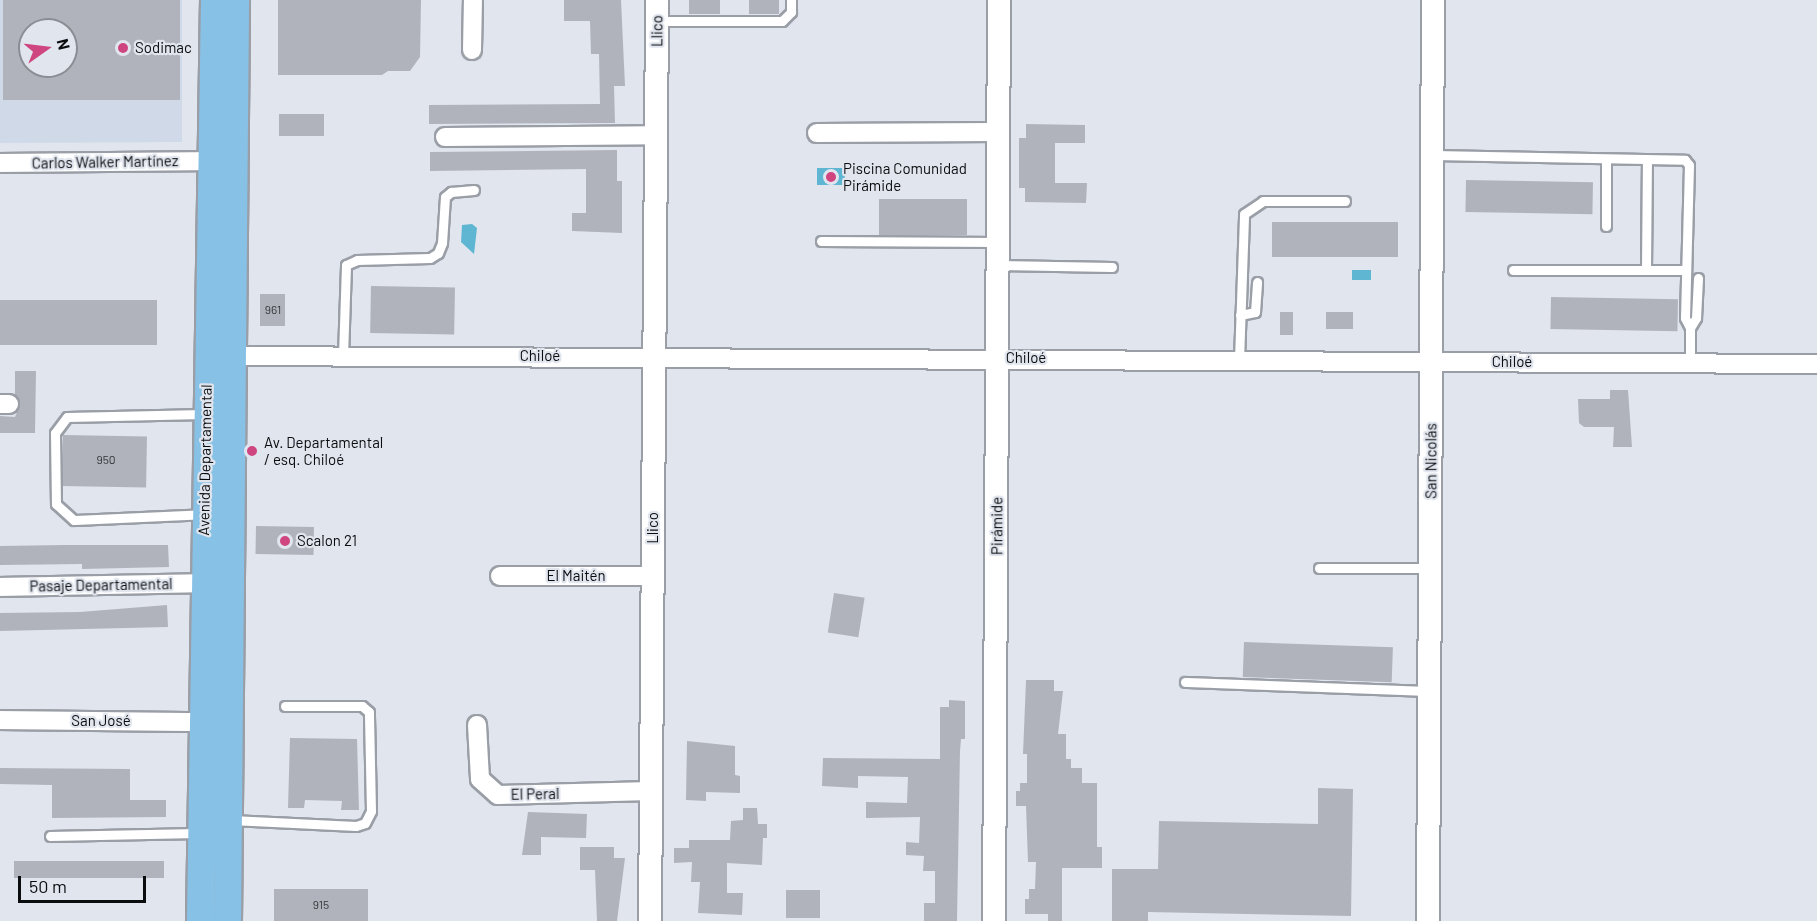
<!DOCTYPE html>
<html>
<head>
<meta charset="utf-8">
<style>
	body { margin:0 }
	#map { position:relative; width:1817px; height:921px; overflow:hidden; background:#e0e5ee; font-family:Barlow,sans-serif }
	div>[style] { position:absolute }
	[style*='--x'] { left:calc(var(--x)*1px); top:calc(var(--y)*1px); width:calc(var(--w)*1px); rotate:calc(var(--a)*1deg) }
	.built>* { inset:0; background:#d0d9e8 }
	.water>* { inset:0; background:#5fb6d2; transform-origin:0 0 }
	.building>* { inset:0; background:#b1b3bc; transform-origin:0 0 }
	.roads { filter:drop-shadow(2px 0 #9a9ea6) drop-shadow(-2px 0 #9a9ea6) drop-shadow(0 2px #9a9ea6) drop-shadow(0 -2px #9a9ea6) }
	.service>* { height:9px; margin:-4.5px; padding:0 4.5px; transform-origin:4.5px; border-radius:4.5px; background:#fff }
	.minor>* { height:18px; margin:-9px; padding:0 9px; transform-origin:9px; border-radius:9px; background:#fff }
	.tertiary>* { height:22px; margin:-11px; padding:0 11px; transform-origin:11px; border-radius:11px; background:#fff }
	.primary>* { height:27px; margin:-13.5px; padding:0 13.5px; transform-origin:13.5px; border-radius:13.5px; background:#88c1e6 }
	.dots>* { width:16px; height:16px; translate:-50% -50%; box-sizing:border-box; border:3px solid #e0e5ee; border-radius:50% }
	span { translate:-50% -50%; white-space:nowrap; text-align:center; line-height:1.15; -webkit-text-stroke:4.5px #e0e5ee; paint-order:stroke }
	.number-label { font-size:12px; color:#34363a }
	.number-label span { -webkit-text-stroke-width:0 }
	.street-label { font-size:15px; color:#0a0c0e }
	.poi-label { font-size:15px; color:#0a0c0e }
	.left { translate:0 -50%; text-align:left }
	.north { position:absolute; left:18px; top:18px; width:60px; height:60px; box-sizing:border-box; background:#e0e5ee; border:2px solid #8a8e94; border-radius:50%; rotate:76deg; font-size:16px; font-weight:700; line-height:24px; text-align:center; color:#0a0c0e }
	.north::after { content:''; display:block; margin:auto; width:21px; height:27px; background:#ce457f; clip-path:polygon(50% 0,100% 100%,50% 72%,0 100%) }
	.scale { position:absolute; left:18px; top:876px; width:128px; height:27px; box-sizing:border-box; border:3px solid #0a0c0e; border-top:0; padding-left:8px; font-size:18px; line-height:21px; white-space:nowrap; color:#0a0c0e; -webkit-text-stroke:4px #e0e5ee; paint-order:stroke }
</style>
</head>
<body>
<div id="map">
	<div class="built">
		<div style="clip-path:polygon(evenodd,0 0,182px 0,182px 142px,0 143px,0 0,30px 30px,66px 30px,66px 66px,30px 66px,30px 30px)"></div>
	</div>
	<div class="water">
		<div style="left:845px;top:168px;width:17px;height:28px;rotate:90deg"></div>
		<div style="clip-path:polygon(472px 224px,477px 228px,474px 254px,461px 242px,462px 225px)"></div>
		<div style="left:1352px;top:270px;width:19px;height:10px"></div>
	</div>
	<div class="building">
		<div style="clip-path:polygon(evenodd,3px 0,180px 0,180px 100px,3px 100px,3px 0,30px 30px,66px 30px,66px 66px,30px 66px,30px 30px)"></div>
		<div style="clip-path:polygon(278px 0,421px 0,420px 57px,410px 71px,388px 71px,382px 75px,278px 75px)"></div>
		<div style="clip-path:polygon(564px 0,621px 0,625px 86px,614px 86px,615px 123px,429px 124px,429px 105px,600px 104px,599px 54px,591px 54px,590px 21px,564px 21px)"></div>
		<div style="left:689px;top:0;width:31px;height:14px"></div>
		<div style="left:749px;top:0;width:30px;height:14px"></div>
		<div style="left:324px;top:114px;width:22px;height:45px;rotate:90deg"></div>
		<div style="clip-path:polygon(1026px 124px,1085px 125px,1085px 143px,1055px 143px,1055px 183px,1087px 183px,1086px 203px,1025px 202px,1025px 188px,1019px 188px,1019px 138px,1026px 138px)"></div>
		<div style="clip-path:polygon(617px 150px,617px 181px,622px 181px,622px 233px,572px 231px,572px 213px,586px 213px,586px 169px,430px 171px,430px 152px)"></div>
		<div style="left:1466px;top:180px;width:127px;height:32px;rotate:1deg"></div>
		<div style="left:879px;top:199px;width:88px;height:36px"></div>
		<div style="left:1398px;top:222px;width:35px;height:126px;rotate:90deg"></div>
		<div style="left:371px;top:286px;width:84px;height:47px;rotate:1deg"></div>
		<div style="left:260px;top:294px;width:25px;height:32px"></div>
		<div style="left:1551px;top:297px;width:127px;height:32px;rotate:1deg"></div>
		<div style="left:0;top:300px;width:157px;height:45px"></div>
		<div style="left:1293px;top:312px;width:23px;height:13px;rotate:90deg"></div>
		<div style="left:1326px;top:312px;width:27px;height:17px"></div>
		<div style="clip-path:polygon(15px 371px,36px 371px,35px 433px,0 433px,0 416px,15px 417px,20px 405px,15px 395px)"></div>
		<div style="clip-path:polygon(1610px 390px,1628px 390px,1632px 447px,1613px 447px,1614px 427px,1584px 427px,1579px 423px,1578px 399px,1610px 399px)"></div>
		<div style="left:63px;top:435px;width:84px;height:51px;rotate:1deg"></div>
		<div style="left:256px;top:526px;width:58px;height:28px;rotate:1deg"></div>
		<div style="clip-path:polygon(64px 545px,168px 545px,169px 567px,82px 569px,82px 564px,0 565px,0 546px)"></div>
		<div style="left:834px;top:593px;width:31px;height:40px;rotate:9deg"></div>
		<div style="clip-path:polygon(167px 605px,168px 627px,0 631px,0 613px,80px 612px)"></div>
		<div style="left:1244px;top:642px;width:149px;height:35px;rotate:2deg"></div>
		<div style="clip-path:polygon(1026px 680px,1054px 680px,1054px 691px,1063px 691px,1058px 734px,1066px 734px,1066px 759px,1071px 759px,1071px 768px,1082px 768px,1082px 783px,1097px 783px,1097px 847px,1102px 847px,1102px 868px,1062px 868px,1062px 921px,1048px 921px,1048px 914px,1025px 914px,1025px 899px,1029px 899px,1029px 889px,1035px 889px,1036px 862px,1028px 862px,1026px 806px,1016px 806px,1016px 791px,1020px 791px,1020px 783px,1027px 783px,1027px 754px,1023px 754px)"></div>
		<div style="clip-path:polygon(949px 700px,965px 701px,965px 739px,961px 739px,960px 751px,957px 921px,924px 921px,924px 903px,935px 903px,935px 871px,923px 871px,924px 856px,906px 855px,906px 842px,919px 843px,920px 817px,866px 818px,866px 802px,907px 803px,908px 777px,858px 776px,858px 788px,822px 786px,823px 758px,940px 759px,940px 707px,949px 707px)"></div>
		<div style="clip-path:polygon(290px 738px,357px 739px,359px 810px,341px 810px,342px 801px,305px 800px,304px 808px,288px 808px)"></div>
		<div style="clip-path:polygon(687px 741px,735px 746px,735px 775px,740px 776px,740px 793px,706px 792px,706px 801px,686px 800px)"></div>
		<div style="clip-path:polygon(0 768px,130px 769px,130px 800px,166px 800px,166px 817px,52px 818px,52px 785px,0 784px)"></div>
		<div style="clip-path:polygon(1318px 788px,1353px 789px,1351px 916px,1148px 912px,1148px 921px,1112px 921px,1112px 869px,1158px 869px,1159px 821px,1318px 824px)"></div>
		<div style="clip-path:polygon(743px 808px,757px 808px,758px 824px,767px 824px,767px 838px,763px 838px,762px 865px,727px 863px,727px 893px,743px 893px,742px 915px,698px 913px,700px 882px,691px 882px,692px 862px,674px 863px,674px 848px,689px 848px,689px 840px,730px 840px,731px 821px,743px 820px)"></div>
		<div style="clip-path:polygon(528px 812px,587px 814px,586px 838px,541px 837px,541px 855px,522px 855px)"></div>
		<div style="clip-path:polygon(580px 847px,614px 847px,614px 858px,625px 858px,617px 921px,597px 921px,595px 870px,580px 870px)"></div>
		<div style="left:14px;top:861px;width:150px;height:17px"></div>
		<div style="left:274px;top:889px;width:94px;height:32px"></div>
		<div style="left:786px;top:890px;width:34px;height:28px"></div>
	</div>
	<div class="roads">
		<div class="service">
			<div style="--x:657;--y:21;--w:125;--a:0"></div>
			<div style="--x:782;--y:21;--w:13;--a:-45"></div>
			<div style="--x:791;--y:12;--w:12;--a:-90"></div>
			<div style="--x:1433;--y:155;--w:252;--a:1.1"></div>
			<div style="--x:1685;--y:160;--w:6;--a:51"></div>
			<div style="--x:1689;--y:165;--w:153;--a:91.5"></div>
			<div style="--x:1685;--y:318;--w:11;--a:63"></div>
			<div style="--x:1606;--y:226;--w:67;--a:-90"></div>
			<div style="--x:821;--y:241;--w:177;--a:0.3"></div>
			<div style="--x:999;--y:265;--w:113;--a:1"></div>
			<div style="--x:1513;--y:270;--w:173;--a:0"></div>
			<div style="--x:1646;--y:270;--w:110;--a:-89.5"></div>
			<div style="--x:1240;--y:315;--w:15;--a:-11"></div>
			<div style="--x:1255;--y:312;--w:30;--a:-86"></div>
			<div style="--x:343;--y:356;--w:91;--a:-88.1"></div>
			<div style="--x:346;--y:265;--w:12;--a:-24"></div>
			<div style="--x:357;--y:260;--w:73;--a:-1.6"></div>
			<div style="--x:430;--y:258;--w:9;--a:-32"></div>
			<div style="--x:438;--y:253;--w:11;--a:-68"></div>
			<div style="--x:442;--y:243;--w:46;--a:-86.3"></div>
			<div style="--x:445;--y:197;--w:8;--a:-40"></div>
			<div style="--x:451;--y:192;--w:23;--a:-5"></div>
			<div style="--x:1239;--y:360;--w:146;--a:-88"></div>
			<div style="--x:1244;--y:214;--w:23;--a:-34"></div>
			<div style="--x:1263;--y:201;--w:82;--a:0"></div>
			<div style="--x:1690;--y:363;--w:35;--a:-90"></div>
			<div style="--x:1690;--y:328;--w:12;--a:-59"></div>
			<div style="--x:1696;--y:318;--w:40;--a:-87.1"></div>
			<div style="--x:204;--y:414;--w:137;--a:178.7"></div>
			<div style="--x:67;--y:417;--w:20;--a:127"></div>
			<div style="--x:55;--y:433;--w:71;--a:89.2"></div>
			<div style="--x:56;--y:504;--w:24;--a:42"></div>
			<div style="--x:74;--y:520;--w:130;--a:-2.6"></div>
			<div style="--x:1319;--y:568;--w:109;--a:0"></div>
			<div style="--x:1185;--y:682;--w:245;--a:2.1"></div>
			<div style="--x:231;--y:820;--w:125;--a:2.7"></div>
			<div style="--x:356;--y:826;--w:9;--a:-18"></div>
			<div style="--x:365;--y:823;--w:13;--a:-63"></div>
			<div style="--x:371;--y:811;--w:99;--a:-91.2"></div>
			<div style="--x:369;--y:712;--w:9;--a:-139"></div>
			<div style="--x:362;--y:706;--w:77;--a:180"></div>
			<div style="--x:50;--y:836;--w:148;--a:-1.2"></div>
		</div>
		<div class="minor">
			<div style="--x:472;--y:50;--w:50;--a:-88.9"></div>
			<div style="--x:817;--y:133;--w:182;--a:-0.3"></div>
			<div style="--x:445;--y:137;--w:211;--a:-0.5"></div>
			<div style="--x:0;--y:163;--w:210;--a:-0.5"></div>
			<div style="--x:234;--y:356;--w:1583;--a:0.29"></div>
			<div style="--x:0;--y:404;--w:9;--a:0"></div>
			<div style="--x:500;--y:576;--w:152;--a:0"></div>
			<div style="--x:0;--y:587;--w:202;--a:-1.1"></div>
			<div style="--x:0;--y:720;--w:202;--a:0.6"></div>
			<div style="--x:477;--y:725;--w:54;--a:86.8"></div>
			<div style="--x:480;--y:779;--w:24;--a:42"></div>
			<div style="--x:498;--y:795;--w:153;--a:-1.5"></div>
		</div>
		<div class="tertiary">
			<div style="--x:650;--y:921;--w:921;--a:-89.56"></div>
			<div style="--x:994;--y:921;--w:921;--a:-89.69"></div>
			<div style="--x:1428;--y:921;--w:921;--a:-89.69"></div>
		</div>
		<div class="primary">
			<div style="--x:200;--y:921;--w:921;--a:-89.13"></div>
			<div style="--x:227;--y:921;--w:921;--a:-89.5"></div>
		</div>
	</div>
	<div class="dots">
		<div style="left:123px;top:48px;background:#ce457f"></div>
		<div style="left:831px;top:177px;background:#ce457f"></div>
		<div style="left:252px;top:451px;background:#ce457f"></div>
		<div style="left:285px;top:541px;background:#ce457f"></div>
	</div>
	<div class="number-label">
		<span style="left:273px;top:310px">961</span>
		<span style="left:106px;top:460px">950</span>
		<span style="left:321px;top:905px">915</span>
	</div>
	<div class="street-label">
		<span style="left:657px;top:31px;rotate:-90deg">Llico</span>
		<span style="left:105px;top:162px;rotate:-1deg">Carlos Walker Martínez</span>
		<span style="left:540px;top:356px">Chiloé</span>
		<span style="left:1026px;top:358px">Chiloé</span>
		<span style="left:1512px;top:362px">Chiloé</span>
		<span style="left:205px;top:460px;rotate:-89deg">Avenida Departamental</span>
		<span style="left:1431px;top:461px;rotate:-90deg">San Nicolás</span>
		<span style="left:997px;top:526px;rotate:-90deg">Pirámide</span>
		<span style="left:653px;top:528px;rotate:-90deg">Llico</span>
		<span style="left:576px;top:576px">El Maitén</span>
		<span style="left:101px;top:585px;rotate:-1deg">Pasaje Departamental</span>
		<span style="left:101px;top:721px">San José</span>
		<span style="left:535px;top:794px;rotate:-1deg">El Peral</span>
	</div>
	<div class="poi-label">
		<span class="left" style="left:135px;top:48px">Sodimac</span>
		<span class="left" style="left:843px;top:177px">Piscina Comunidad<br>Pirámide</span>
		<span class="left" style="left:264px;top:451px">Av. Departamental<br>/ esq. Chiloé</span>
		<span class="left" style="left:297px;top:541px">Scalon 21</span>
	</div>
	<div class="north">N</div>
	<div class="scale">50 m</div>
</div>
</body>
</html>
